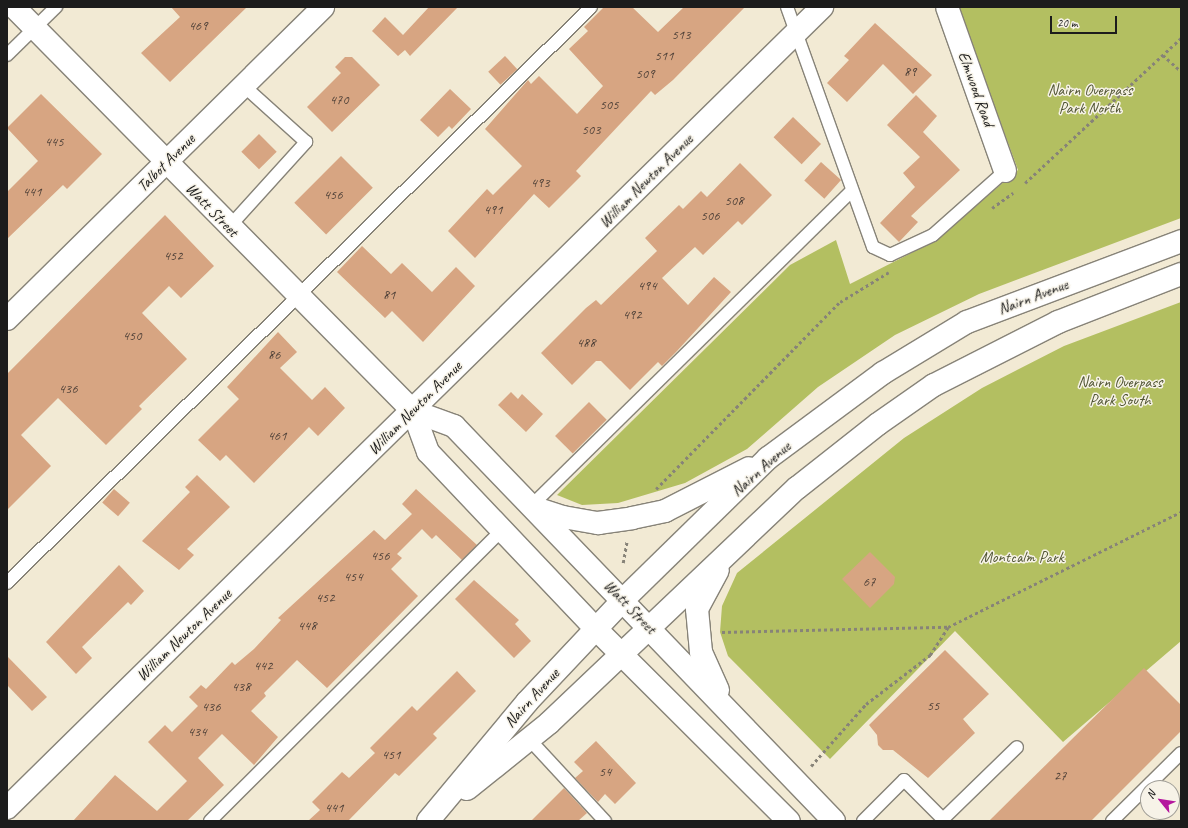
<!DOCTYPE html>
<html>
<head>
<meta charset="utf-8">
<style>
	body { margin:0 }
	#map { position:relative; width:1188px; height:828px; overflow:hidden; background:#f2ead4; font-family:Caveat,sans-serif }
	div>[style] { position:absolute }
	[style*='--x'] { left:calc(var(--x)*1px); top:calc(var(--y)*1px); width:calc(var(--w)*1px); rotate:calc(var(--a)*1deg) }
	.green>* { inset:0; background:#b3bf61 }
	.building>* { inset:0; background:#d7a582; transform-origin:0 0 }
	.path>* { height:2.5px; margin-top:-1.25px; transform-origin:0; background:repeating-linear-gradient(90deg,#878378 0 3px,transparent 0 6px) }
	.roads { filter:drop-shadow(1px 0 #878378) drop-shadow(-1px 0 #878378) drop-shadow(0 1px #878378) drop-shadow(0 -1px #878378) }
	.lane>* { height:12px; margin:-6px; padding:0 6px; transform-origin:6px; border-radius:6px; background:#fff }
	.street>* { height:22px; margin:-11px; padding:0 11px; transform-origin:11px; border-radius:11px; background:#fff }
	.secondary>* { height:22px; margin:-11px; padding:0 11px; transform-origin:11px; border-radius:11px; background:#fff }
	span { translate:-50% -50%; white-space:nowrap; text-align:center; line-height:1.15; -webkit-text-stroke:3px #f7f3e8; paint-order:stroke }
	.number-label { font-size:14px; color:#4b3e36 }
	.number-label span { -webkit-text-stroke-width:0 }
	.street-label { font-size:16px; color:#1c1c1c }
	.park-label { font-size:16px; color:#515534 }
	.frame { position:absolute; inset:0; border:8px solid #1c1c1c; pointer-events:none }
	.north { position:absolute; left:1140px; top:780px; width:40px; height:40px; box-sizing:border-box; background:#f7f3e8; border:1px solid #9f9d96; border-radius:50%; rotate:300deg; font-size:11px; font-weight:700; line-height:16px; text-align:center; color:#1c1c1c }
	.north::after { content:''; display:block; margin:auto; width:14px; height:18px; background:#b5179e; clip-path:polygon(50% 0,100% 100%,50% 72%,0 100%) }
	.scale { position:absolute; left:1050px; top:16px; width:67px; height:18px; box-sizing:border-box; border:2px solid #1c1c1c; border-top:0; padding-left:5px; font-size:12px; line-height:14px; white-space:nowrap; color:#1c1c1c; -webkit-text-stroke:3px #f7f3e8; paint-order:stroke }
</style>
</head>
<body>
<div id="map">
	<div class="green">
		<div style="clip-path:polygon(958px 7px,1181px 7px,1181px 218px,979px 294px,895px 335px,818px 387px,747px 449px,685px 483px,618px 503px,582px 505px,557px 495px,790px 265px,836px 240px,850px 284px,933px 242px,1018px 170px)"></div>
		<div style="clip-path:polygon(1181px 302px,1181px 641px,1063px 742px,955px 631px,830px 759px,728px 656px,720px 632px,722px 606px,737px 573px,904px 438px,982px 388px,1064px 346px)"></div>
	</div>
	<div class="building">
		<div style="clip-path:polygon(171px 7px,247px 7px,170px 82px,141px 53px,180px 17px)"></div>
		<div style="clip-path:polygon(429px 7px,458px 7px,410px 56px,405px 50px,398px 56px,372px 31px,385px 17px,403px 35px)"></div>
		<div style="clip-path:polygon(604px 7px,632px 7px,658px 32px,684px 7px,745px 7px,673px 80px,655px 95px,651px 91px,576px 171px,581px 176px,549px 208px,534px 194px,475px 258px,448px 231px,487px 189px,493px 195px,522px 166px,485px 129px,528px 80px,531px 84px,539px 76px,577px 114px,603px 86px,569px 49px,588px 31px,584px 27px)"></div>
		<div style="clip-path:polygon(875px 23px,932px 75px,913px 94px,883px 64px,847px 102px,827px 83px,849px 60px,844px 56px)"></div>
		<div style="left:505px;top:56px;width:18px;height:23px;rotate:47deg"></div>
		<div style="clip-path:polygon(345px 57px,352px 57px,380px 85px,332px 132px,307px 107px,341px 73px,335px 67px)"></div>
		<div style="clip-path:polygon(450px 89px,471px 109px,452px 129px,449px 126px,438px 137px,420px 120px)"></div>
		<div style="clip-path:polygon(41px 94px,102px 154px,67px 189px,63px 185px,7px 239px,7px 192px,38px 161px,7px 128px)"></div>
		<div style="clip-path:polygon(916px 95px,937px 116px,923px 132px,960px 170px,911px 216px,918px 222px,899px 242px,880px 223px,915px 187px,903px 173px,920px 157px,887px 125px)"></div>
		<div style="left:793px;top:117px;width:39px;height:28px;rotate:44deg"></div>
		<div style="left:259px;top:134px;width:25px;height:25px;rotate:45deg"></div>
		<div style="left:341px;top:156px;width:45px;height:66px;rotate:45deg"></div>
		<div style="left:821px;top:162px;width:27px;height:25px;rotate:42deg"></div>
		<div style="clip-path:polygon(740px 163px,772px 195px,742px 225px,738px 221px,703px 255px,695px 247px,662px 278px,688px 305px,714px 277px,731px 292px,677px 351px,662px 366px,658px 362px,630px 390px,601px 361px,596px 361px,572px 385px,541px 353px,586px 308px,596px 300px,601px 305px,657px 251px,645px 238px,679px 205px,683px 209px,701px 191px,707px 197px)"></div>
		<div style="clip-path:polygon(165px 215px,214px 266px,181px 298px,169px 286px,142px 313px,187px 359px,139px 406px,142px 409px,106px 445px,58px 398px,21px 435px,51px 466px,7px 510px,7px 374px)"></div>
		<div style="clip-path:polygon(362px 246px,391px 274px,402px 263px,432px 292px,456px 267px,475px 286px,423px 342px,392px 311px,385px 318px,337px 272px)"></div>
		<div style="clip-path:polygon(278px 332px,297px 352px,280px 368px,312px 400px,325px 387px,345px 408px,318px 436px,309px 427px,254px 483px,226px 455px,220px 461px,198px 440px,239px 399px,227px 387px)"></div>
		<div style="clip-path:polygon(511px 392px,518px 399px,522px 394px,543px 414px,526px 432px,498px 405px)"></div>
		<div style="left:589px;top:402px;width:25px;height:48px;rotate:45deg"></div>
		<div style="clip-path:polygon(197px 475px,230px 507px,187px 549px,194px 555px,179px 570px,142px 541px,190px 492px,185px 487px)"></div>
		<div style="left:114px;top:489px;width:21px;height:18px;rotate:41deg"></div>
		<div style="clip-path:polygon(416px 489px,477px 545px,462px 560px,436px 535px,432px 539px,422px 529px,397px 554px,402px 558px,391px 569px,418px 596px,327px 688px,297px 660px,264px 693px,266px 696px,251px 711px,278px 737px,254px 765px,222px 734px,198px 758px,224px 785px,187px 821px,73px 821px,115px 775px,157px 811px,187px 781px,148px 742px,165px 725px,172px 732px,198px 706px,189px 697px,201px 685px,206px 689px,232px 662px,235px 665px,254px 649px,281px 620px,278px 618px,374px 530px,385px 540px,412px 514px,402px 504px)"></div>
		<div style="clip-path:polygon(870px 552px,895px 577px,894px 584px,870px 608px,842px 579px)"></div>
		<div style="clip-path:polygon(119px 565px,144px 591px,131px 605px,128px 602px,82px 647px,92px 658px,76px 674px,46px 642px)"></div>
		<div style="clip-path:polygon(474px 580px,519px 620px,515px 624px,531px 641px,514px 658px,455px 599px)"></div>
		<div style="clip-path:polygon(945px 650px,989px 694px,963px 719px,975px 733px,928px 778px,893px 750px,883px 750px,878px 745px,877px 735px,869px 725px)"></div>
		<div style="clip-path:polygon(7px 656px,47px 697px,32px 711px,7px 685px)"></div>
		<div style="clip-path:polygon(1144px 668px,1181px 705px,1181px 731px,1091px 821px,989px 821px)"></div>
		<div style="clip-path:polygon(457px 671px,476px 691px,433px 734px,437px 738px,399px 776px,395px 773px,348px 821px,308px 821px,320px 810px,312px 802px,342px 772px,349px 778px,375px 753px,370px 748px,412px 706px,417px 711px)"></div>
		<div style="clip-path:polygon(596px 741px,636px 783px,615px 804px,605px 794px,598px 802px,575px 778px,583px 771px,574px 762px)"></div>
		<div style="clip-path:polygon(564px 788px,587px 813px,578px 821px,531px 821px)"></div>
	</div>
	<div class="path">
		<div style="--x:1163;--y:55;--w:24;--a:42"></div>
		<div style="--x:1025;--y:183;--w:213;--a:-42.9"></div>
		<div style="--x:992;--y:208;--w:26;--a:-36"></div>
		<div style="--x:656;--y:489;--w:262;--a:-45.5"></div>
		<div style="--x:840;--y:302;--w:57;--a:-31.5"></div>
		<div style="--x:623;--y:563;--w:22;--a:-80"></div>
		<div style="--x:722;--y:632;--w:226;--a:-1.3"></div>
		<div style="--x:948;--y:627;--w:260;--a:-26.3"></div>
		<div style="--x:811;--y:766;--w:83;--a:-48.4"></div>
		<div style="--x:866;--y:704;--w:81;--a:-37.4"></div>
		<div style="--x:930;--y:655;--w:33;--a:-57"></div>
	</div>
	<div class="roads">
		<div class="lane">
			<div style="--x:787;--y:7;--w:255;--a:70.3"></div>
			<div style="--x:873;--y:247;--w:19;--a:25"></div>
			<div style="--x:890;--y:255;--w:47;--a:-24.9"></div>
			<div style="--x:933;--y:235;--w:96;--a:-41.6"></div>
			<div style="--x:7;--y:55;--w:69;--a:-44.4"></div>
			<div style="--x:229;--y:227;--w:115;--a:-47.8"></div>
			<div style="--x:306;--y:142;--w:84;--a:-137.9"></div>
			<div style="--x:531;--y:506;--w:448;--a:-44.5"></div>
			<div style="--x:7;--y:583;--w:820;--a:-44.6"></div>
			<div style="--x:529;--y:739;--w:112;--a:47.2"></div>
			<div style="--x:210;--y:821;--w:412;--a:-44.9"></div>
			<div style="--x:863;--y:821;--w:58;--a:-45"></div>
			<div style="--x:904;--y:780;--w:55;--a:45"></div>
			<div style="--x:943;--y:819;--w:103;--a:-44.2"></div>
			<div style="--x:1112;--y:821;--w:97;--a:-44.6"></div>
		</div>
		<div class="street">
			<div style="--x:947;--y:7;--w:174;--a:70.5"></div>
			<div style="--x:7;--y:808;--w:1143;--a:-44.5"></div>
		</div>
		<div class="secondary">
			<div style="--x:14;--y:7;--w:568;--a:45.36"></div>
			<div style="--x:413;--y:411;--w:44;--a:20.1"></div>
			<div style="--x:454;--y:426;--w:548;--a:46.11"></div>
			<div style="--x:7;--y:319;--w:444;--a:-44.6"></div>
			<div style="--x:413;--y:411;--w:44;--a:69.9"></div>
			<div style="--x:428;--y:452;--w:244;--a:46.5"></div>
			<div style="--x:596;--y:629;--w:272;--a:44.9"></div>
			<div style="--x:535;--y:508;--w:29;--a:18"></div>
			<div style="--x:563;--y:517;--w:36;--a:10"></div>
			<div style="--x:598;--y:523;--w:34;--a:-8"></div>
			<div style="--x:632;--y:518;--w:34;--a:-12"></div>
			<div style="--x:665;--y:511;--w:94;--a:-27.1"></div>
			<div style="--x:718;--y:690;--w:42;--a:-114.1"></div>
			<div style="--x:701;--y:652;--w:43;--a:-95.3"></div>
			<div style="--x:697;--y:609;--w:44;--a:-61.7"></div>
			<div style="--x:467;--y:789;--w:105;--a:-38.8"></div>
			<div style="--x:549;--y:723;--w:342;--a:-43.5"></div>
			<div style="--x:797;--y:488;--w:103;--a:-38.3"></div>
			<div style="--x:878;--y:424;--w:68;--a:-34.9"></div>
			<div style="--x:934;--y:385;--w:139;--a:-26.9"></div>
			<div style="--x:1058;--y:322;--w:132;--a:-21.3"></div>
			<div style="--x:428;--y:821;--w:155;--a:-50.2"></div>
			<div style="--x:527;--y:702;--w:140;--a:-46.7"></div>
			<div style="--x:623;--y:600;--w:203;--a:-44.4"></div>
			<div style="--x:768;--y:458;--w:143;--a:-36.5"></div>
			<div style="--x:883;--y:373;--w:98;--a:-31.3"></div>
			<div style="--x:967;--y:322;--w:229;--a:-20.7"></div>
		</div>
	</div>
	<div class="number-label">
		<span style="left:198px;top:26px">469</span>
		<span style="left:681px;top:35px">513</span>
		<span style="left:664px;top:56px">511</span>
		<span style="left:910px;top:72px">89</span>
		<span style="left:645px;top:74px">509</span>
		<span style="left:339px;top:100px">470</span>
		<span style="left:609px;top:105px">505</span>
		<span style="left:591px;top:130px">503</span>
		<span style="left:54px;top:142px">445</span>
		<span style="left:540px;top:183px">493</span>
		<span style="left:32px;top:192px">441</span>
		<span style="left:333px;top:195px">456</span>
		<span style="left:734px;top:201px">508</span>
		<span style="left:493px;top:210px">491</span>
		<span style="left:710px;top:216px">506</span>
		<span style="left:173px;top:256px">452</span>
		<span style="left:647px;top:286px">494</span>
		<span style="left:389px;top:295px">81</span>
		<span style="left:632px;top:315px">492</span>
		<span style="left:132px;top:336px">450</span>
		<span style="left:586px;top:343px">488</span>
		<span style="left:274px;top:355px">86</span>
		<span style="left:68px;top:389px">436</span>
		<span style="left:277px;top:436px">461</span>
		<span style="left:380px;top:556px">456</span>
		<span style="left:353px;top:577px">454</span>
		<span style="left:869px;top:582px">67</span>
		<span style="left:325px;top:598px">452</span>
		<span style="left:307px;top:626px">448</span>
		<span style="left:263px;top:666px">442</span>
		<span style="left:241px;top:687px">438</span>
		<span style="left:933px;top:706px">55</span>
		<span style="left:211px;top:707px">436</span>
		<span style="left:197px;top:732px">434</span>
		<span style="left:391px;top:755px">451</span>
		<span style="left:605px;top:772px">54</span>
		<span style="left:1060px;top:776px">27</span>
		<span style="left:334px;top:808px">441</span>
	</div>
	<div class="street-label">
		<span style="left:976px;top:89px;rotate:70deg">Elmwood Road</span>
		<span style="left:166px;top:163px;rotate:-45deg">Talbot Avenue</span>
		<span style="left:646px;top:181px;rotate:-45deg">William Newton Avenue</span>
		<span style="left:212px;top:210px;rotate:46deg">Watt Street</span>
		<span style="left:1033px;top:297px;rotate:-21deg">Nairn Avenue</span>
		<span style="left:415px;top:408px;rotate:-45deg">William Newton Avenue</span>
		<span style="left:761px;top:469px;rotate:-42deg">Nairn Avenue</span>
		<span style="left:630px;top:607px;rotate:46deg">Watt Street</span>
		<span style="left:184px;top:635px;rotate:-44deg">William Newton Avenue</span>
		<span style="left:532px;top:698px;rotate:-48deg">Nairn Avenue</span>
	</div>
	<div class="park-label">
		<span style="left:1090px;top:99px">Nairn Overpass<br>Park North</span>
		<span style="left:1120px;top:391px">Nairn Overpass<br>Park South</span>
		<span style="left:1022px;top:557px">Montcalm Park</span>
	</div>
	<div class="frame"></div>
	<div class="north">N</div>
	<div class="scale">20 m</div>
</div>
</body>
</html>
